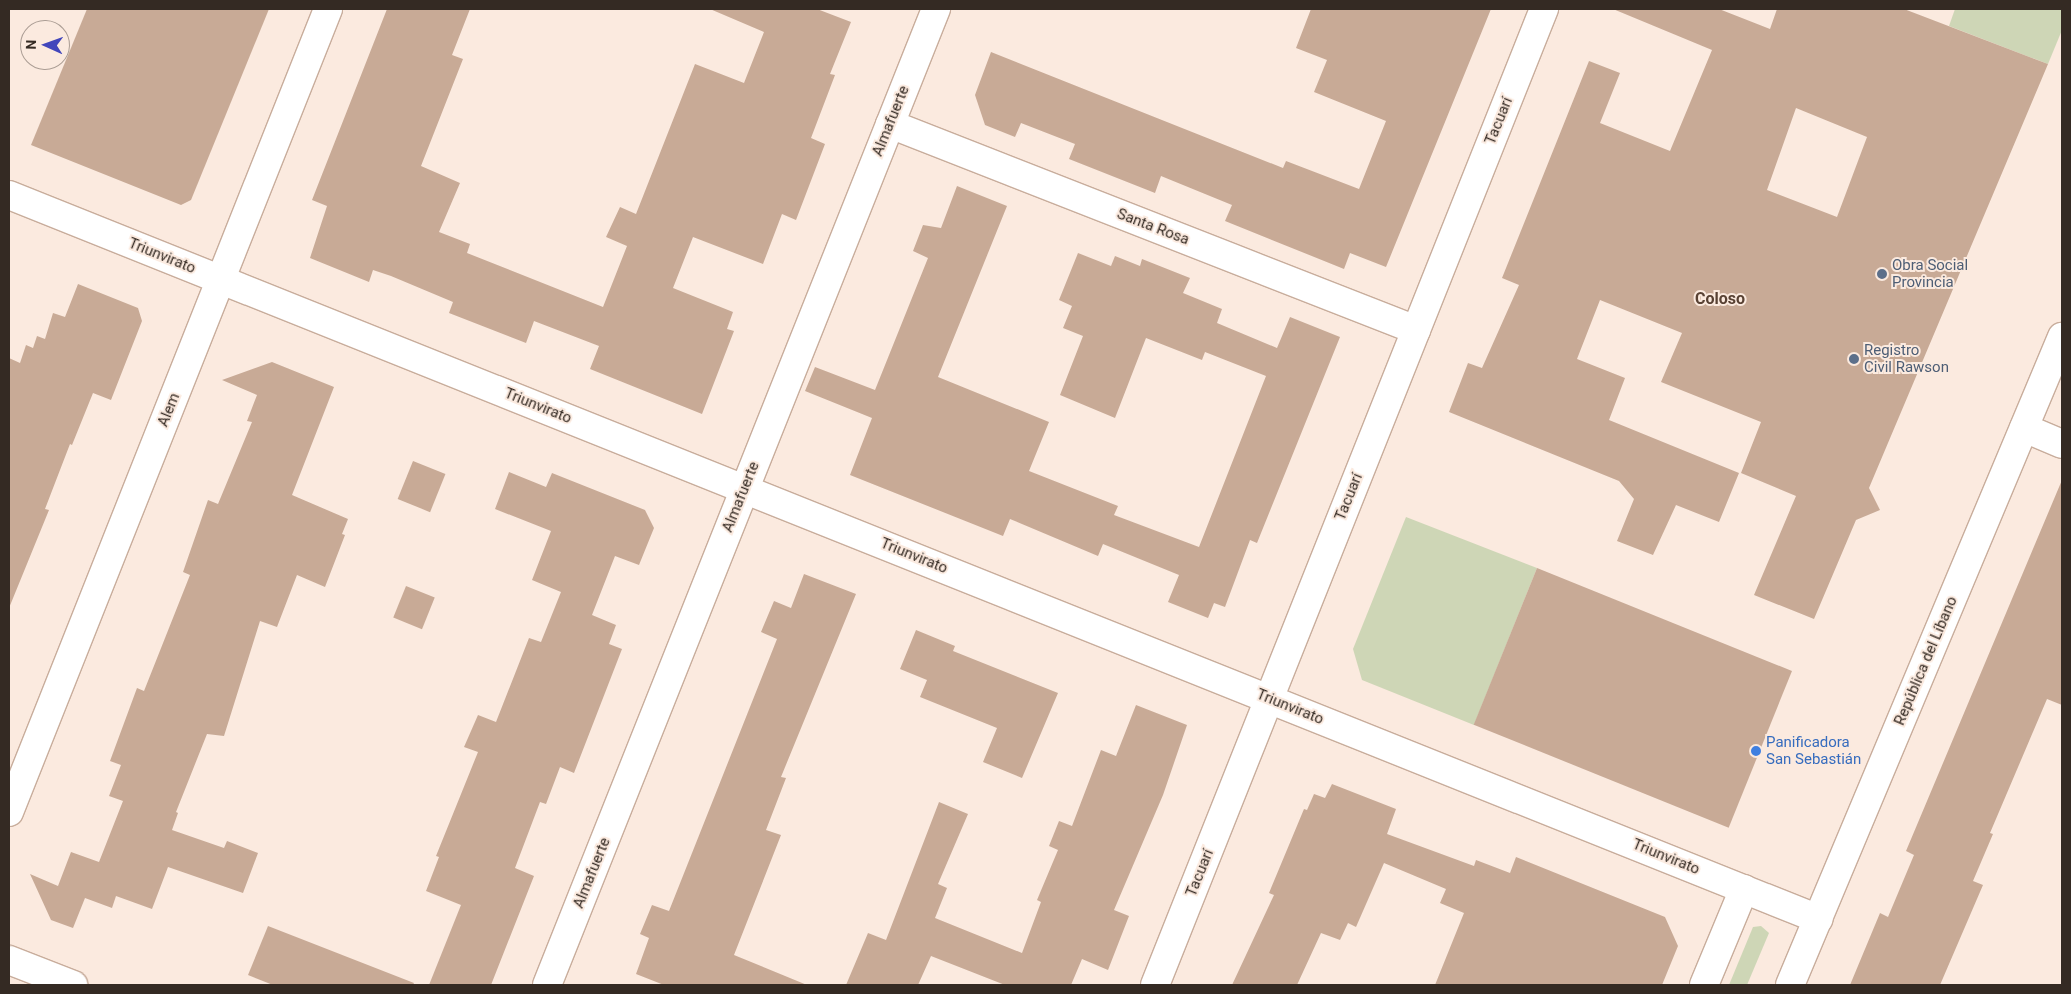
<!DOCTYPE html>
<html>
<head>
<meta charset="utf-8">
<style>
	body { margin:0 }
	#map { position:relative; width:2071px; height:994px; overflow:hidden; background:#fbeadf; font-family:Roboto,sans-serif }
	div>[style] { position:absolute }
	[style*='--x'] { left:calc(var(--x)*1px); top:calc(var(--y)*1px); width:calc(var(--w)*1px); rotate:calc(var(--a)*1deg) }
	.green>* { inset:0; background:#ced6b6 }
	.building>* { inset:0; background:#c8aa96; transform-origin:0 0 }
	.roads { filter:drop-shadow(1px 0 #c8ad9c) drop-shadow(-1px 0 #c8ad9c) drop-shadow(0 1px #c8ad9c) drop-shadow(0 -1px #c8ad9c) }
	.street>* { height:28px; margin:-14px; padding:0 14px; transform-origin:14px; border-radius:14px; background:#fff }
	.secondary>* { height:28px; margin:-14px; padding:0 14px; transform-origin:14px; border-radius:14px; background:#fff }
	.dots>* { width:14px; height:14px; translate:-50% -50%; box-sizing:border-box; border:2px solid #fbeadf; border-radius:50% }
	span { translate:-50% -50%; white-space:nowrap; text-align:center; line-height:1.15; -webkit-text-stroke:4px #fbeadf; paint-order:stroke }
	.street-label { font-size:15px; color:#342a23 }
	.service-label { font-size:15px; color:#4e5e75 }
	.left { translate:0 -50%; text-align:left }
	.shop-label { font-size:15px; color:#366cbe }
	.neighbourhood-label { font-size:16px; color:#584133; font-weight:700 }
	.frame { position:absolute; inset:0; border:10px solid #342a23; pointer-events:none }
	.north { position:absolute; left:20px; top:20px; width:50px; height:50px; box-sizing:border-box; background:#fbeadf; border:1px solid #ab9d94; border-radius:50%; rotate:272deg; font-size:14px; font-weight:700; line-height:20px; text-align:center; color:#342a23 }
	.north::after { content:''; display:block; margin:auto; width:18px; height:22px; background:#4246bb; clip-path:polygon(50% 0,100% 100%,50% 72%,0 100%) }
</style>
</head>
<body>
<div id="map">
	<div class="green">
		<div style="clip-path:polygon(1955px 9px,2062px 9px,2062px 30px,2048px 64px,1949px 26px)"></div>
		<div style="clip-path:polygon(1406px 517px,1537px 568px,1474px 725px,1362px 680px,1353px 649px)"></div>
		<div style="clip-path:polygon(1753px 927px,1761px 926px,1769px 933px,1747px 985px,1729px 985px)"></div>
	</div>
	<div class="building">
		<div style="clip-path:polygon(87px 9px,269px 9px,191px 200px,181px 205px,31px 145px)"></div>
		<div style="clip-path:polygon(387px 9px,470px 9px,452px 55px,463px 59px,421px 166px,460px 183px,439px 232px,470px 244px,467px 253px,603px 307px,627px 246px,606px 237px,620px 207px,636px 214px,695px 64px,744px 83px,764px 32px,710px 9px,817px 9px,851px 22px,830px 74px,835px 75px,811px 138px,825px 144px,796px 220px,782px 214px,763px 264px,693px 237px,673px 288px,733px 312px,727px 329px,734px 331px,702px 414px,590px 369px,599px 346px,534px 321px,526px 343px,449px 313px,453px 302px,391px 276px,373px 270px,369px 282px,310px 258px,327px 206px,312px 200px)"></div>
		<div style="clip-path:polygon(1311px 9px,1491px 9px,1386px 267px,1350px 253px,1344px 269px,1225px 221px,1232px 205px,1161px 176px,1155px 193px,1069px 159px,1075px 144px,1021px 123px,1015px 137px,985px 125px,975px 95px,991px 52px,1283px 168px,1286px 161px,1359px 189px,1386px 121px,1314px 92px,1327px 60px,1296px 48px)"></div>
		<div style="clip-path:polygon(evenodd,1613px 9px,1719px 9px,1770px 29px,1777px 9px,1904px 9px,2048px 64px,1869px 488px,1880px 510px,1856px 520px,1814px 619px,1754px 595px,1796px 496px,1741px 473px,1761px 422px,1661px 382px,1682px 333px,1600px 300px,1577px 359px,1625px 378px,1609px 420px,1739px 473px,1719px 522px,1676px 505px,1653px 555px,1617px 541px,1634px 499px,1619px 481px,1449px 412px,1468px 363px,1482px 368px,1519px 285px,1502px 278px,1589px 61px,1620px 73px,1600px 123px,1670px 151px,1712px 50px,1613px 9px,1796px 108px,1867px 137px,1837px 217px,1767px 190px,1796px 108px)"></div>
		<div style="clip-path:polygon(957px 186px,1007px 206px,938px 377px,1049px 422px,1029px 471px,1118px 506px,1114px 515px,1199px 547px,1266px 376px,1205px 352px,1202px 360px,1146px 338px,1115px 418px,1060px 395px,1083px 336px,1063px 328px,1072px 306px,1059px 300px,1078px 253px,1111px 266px,1115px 256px,1140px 266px,1142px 259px,1190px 278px,1183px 293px,1222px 309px,1217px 323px,1277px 348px,1290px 317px,1340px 337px,1257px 543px,1250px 540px,1225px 607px,1214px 603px,1208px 618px,1168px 602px,1179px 575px,1103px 544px,1098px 556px,1010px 519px,1003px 536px,850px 475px,872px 418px,805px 391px,815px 367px,875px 390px,928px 258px,913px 251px,923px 225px,941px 228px)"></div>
		<div style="clip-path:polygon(78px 284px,138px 308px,142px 321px,111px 400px,93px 393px,72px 445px,70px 444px,45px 509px,49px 510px,9px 608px,9px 358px,20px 363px,26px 345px,33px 348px,37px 336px,45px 339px,53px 313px,65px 317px)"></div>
		<div style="clip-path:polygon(272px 362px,334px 387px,292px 495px,348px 519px,342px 534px,345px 535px,325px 587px,297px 575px,277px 627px,260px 621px,224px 736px,207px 734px,176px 812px,178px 813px,172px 830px,224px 848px,227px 841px,258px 853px,243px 893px,168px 867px,152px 909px,116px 896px,112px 908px,85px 898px,73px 928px,51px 920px,30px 874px,58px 886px,71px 852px,99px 862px,123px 801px,109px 796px,121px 765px,110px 761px,137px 688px,144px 691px,190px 575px,183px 572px,208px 500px,218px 504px,252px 422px,247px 421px,257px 395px,222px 380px)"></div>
		<div style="left:413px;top:461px;width:35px;height:41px;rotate:22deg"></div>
		<div style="clip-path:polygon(509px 472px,546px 487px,552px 473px,645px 510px,654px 528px,639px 565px,615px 556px,592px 615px,616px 625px,609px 644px,622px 649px,574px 773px,560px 767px,546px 804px,540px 802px,515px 868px,534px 876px,491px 985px,429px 985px,461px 905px,426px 891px,439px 857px,436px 856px,478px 752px,464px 747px,478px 715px,496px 722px,529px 638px,541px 642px,561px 592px,532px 580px,551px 531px,495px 509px)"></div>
		<div style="clip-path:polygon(2062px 480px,2062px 705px,2047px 699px,1990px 833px,1993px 834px,1973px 881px,1983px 885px,1940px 985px,1850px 985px,1880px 913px,1888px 917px,1914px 855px,1906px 851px)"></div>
		<div style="left:1537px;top:568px;width:275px;height:169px;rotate:22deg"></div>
		<div style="clip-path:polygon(804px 574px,856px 594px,781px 777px,786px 778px,766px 830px,781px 835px,734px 955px,807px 985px,664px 985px,636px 974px,649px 938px,640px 934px,652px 905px,669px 911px,777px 639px,761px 632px,774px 601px,791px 608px)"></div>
		<div style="left:406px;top:586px;width:31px;height:34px;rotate:22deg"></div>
		<div style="clip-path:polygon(916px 630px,955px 646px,953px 651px,1058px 693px,1022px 778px,983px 762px,997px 728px,920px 697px,927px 680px,900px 669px)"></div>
		<div style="clip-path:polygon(1136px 705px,1187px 725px,1163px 795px,1114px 910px,1129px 916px,1108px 970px,1082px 959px,1071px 985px,1005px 985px,931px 956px,918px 985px,846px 985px,868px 933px,886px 940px,939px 802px,968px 814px,938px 884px,947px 888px,935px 918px,1022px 953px,1041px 902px,1037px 900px,1058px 850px,1049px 846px,1059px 821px,1072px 826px,1101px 750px,1116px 756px)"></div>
		<div style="clip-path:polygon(1332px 784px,1396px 809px,1387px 834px,1474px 866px,1476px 860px,1510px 873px,1516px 857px,1665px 917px,1678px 946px,1662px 985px,1435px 985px,1464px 913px,1440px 903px,1446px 889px,1384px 863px,1356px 927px,1348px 923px,1340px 940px,1321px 933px,1297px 985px,1232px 985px,1274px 895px,1269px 893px,1304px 809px,1307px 810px,1314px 794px,1325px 798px)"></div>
		<div style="clip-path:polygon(268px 926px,414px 983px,413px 985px,273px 985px,248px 975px)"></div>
	</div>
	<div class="roads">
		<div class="street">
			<div style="--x:890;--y:124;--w:565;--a:21.39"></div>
			<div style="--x:9;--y:195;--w:1949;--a:21.81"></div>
			<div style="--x:2024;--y:428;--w:41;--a:22.8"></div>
			<div style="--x:9;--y:812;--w:864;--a:-68.33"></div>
			<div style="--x:9;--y:960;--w:69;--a:21.3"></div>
			<div style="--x:547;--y:985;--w:1051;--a:-68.27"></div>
			<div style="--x:1155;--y:985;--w:1051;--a:-68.27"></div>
			<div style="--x:1704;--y:985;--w:104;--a:-67.4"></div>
		</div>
		<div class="secondary">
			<div style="--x:1790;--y:985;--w:703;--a:-67.23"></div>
		</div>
	</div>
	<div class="dots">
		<div style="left:1882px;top:274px;background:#5c6f8a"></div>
		<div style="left:1854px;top:359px;background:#5c6f8a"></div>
		<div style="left:1756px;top:751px;background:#3f7fe0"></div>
	</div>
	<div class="street-label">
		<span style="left:891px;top:121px;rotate:-68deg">Almafuerte</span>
		<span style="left:1499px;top:121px;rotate:-68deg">Tacuarí</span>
		<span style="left:1153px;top:227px;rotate:21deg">Santa Rosa</span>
		<span style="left:162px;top:256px;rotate:22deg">Triunvirato</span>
		<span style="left:538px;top:406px;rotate:22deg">Triunvirato</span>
		<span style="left:169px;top:410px;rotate:-68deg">Alem</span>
		<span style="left:741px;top:497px;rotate:-68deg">Almafuerte</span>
		<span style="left:1349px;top:497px;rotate:-68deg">Tacuarí</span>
		<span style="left:914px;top:556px;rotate:22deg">Triunvirato</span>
		<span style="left:1926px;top:661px;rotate:-67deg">República del Líbano</span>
		<span style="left:1290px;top:707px;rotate:22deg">Triunvirato</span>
		<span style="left:1666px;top:857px;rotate:22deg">Triunvirato</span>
		<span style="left:592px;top:873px;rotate:-68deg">Almafuerte</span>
		<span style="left:1200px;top:873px;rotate:-68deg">Tacuarí</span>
	</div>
	<div class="service-label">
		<span class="left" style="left:1892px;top:274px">Obra Social<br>Provincia</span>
		<span class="left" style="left:1864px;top:359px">Registro<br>Civil Rawson</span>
	</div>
	<div class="shop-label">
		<span class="left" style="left:1766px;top:751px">Panificadora<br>San Sebastián</span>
	</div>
	<div class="neighbourhood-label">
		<span style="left:1720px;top:299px">Coloso</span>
	</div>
	<div class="frame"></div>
	<div class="north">N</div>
</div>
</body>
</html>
